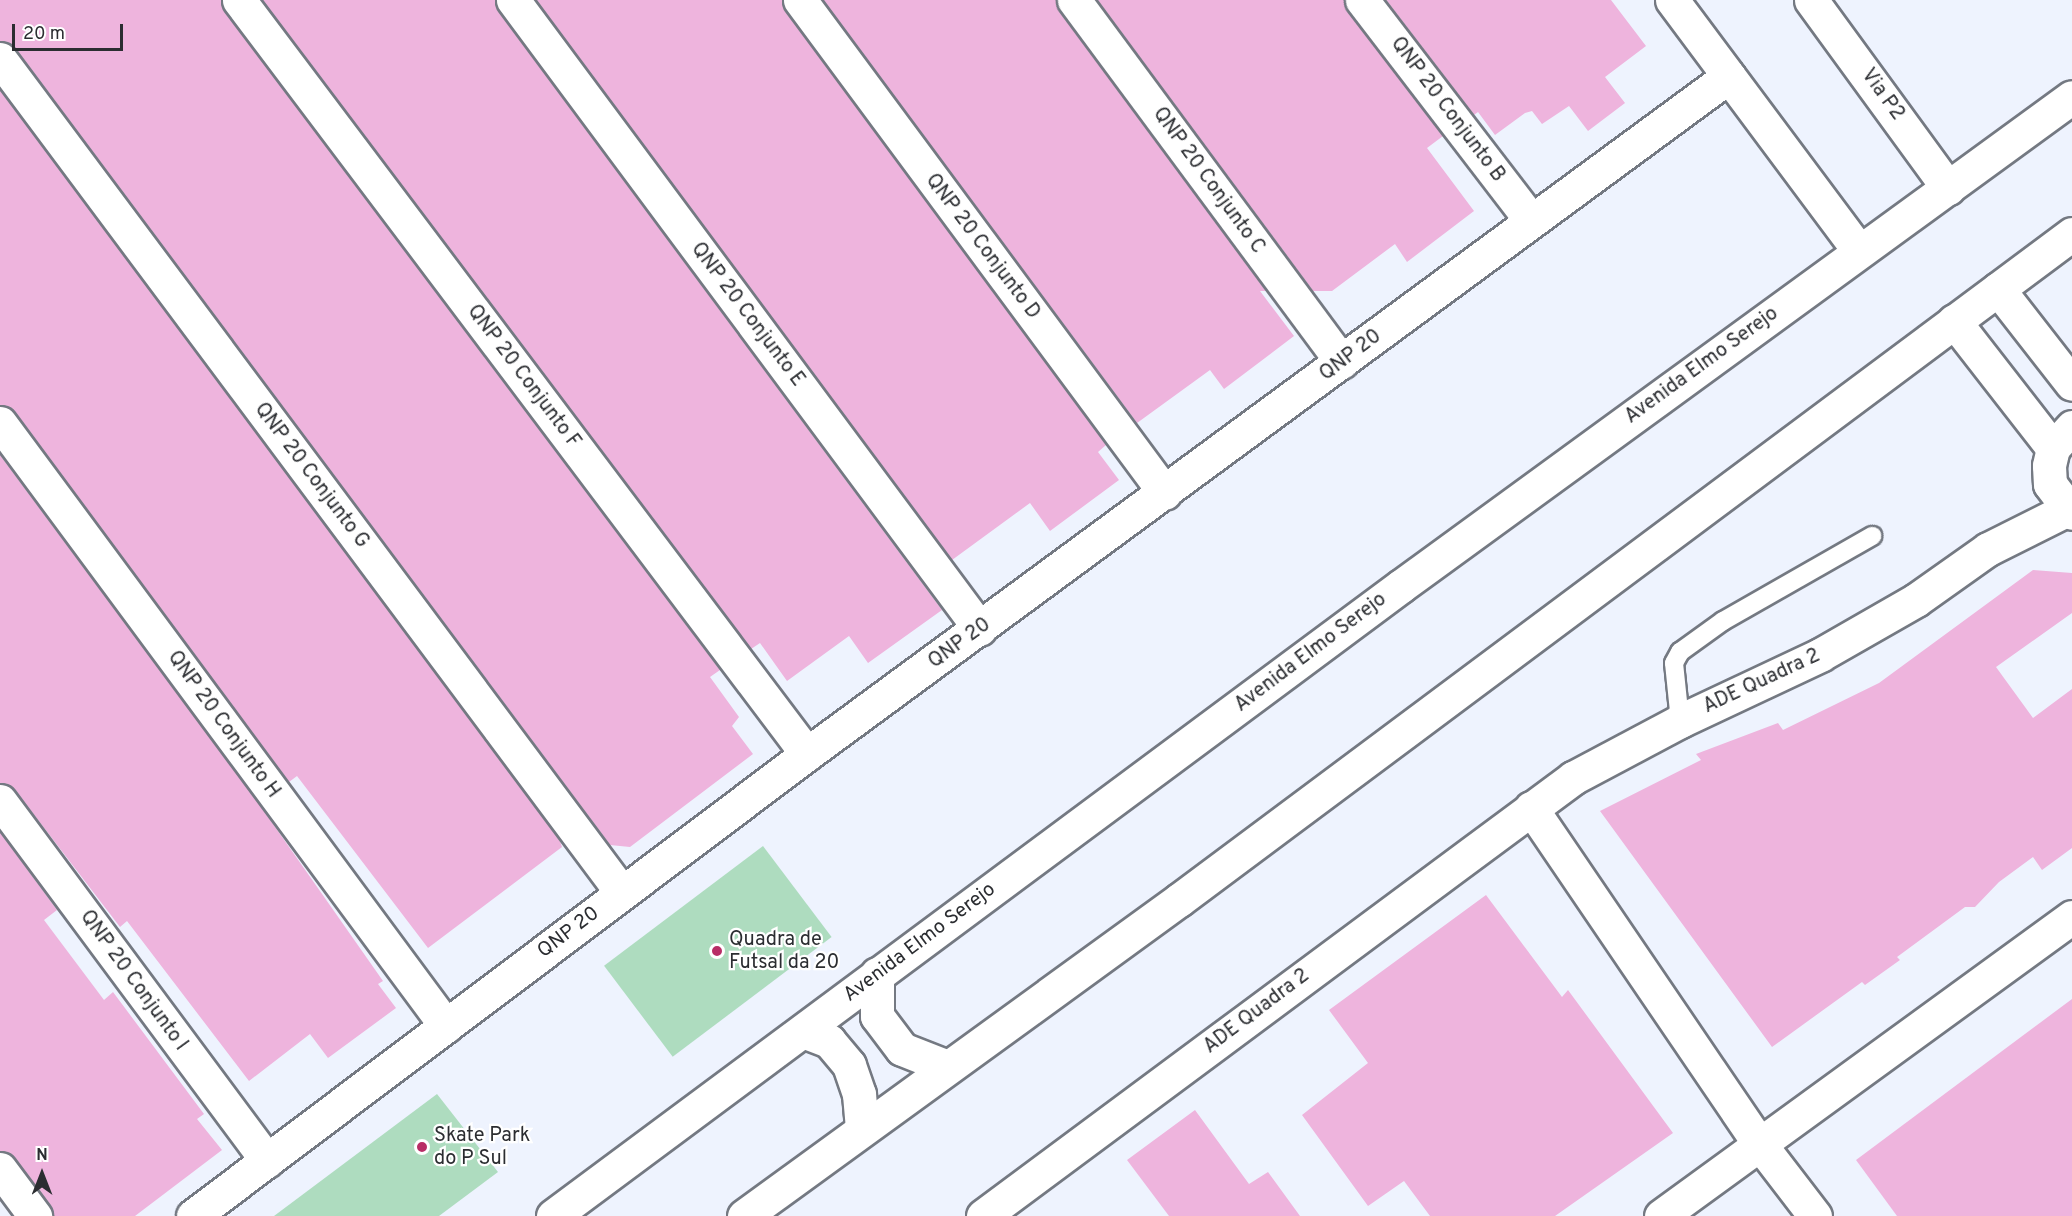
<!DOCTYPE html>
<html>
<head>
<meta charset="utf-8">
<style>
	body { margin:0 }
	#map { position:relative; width:2072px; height:1216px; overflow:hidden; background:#eef3fe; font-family:Overpass,sans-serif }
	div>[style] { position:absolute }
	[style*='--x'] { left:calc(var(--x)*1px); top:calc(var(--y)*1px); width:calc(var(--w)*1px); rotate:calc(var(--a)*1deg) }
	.green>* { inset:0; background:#aedcbf; transform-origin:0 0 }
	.building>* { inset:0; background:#eeb4dd }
	.roads { filter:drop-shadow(2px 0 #747982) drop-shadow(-2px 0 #747982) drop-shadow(0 2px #747982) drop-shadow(0 -2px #747982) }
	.lane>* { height:18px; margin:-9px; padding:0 9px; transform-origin:9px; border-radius:9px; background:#fff }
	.street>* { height:33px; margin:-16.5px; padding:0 16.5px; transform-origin:16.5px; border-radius:16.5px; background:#fff }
	.secondary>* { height:33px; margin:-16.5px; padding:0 16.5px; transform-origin:16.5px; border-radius:16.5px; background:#fff }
	.dots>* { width:16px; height:16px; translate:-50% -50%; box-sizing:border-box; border:3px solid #fff; border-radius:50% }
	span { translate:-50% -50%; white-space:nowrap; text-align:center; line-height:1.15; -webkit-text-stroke:4.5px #fff; paint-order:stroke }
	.street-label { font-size:20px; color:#2b2d31 }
	.poi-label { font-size:20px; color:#2b2d31 }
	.left { translate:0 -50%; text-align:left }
	.north { position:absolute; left:12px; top:1144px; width:60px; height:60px; -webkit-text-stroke:4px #fff; paint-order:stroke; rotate:0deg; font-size:16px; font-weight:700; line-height:24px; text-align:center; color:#2b2d31 }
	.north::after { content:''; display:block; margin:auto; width:21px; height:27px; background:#2b2d31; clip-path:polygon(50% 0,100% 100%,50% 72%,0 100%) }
	.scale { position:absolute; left:12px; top:24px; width:111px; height:27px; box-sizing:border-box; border:3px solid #2b2d31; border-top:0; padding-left:8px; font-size:18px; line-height:21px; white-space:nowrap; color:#2b2d31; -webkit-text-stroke:4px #fff; paint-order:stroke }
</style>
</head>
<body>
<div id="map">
	<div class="green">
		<div style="left:763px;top:846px;width:114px;height:199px;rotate:53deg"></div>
		<div style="clip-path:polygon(437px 1094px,498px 1172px,439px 1216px,274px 1216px)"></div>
	</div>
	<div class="building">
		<div style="clip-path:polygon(0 0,221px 0,224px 11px,720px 670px,710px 677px,739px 717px,732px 726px,753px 754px,630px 847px,610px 845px,15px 48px,0 41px)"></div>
		<div style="clip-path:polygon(262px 0,495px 0,498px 11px,942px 610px,868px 663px,849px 636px,787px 681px,760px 643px,751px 649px)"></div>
		<div style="clip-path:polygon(536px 0,782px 0,785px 11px,1106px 445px,1098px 452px,1119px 480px,1050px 531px,1030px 503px,952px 560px)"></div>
		<div style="clip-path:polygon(823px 0,1056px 0,1059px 11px,1266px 291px,1260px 291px,1294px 336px,1224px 389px,1210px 370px,1137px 423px)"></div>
		<div style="clip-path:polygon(1097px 0,1344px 0,1347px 11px,1443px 136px,1427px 148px,1474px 211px,1407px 262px,1395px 244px,1332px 291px,1313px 291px)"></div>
		<div style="clip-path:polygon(1386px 0,1611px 0,1646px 46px,1605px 77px,1625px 103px,1588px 131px,1569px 106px,1542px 124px,1532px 111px,1525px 113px,1495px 135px,1478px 112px,1474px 115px)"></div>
		<div style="clip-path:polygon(0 90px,560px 841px,562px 847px,428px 948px,297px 776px,289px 782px,15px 412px,0 405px)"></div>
		<div style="clip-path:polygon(0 455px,259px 804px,383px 981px,378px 984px,396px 1008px,328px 1058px,310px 1034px,249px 1081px,127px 921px,120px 927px,15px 790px,0 783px)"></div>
		<div style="clip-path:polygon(2033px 570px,2072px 573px,2072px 613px,1996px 667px,2033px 718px,2072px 689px,2072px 848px,2042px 870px,2033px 857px,1999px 882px,1975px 907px,1965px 907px,1897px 957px,1900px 960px,1865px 985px,1862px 982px,1772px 1047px,1600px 811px,1701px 760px,1696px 754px,1778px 723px,1783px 730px,1879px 683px)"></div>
		<div style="clip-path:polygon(0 832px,57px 910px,44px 920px,104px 1000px,113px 992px,204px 1114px,197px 1119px,222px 1150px,135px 1216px,53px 1216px,50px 1205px,15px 1158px,0 1151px)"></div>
		<div style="clip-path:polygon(1486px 895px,1562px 997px,1568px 990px,1673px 1133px,1555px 1216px,1430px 1216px,1404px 1181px,1368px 1206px,1302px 1115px,1368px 1063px,1329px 1010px)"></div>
		<div style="clip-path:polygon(2072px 999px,2072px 1216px,1897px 1216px,1856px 1160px)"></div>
		<div style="clip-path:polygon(1195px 1110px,1249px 1184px,1268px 1172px,1300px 1216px,1169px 1216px,1127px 1160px)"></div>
	</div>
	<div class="roads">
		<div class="lane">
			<div style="--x:1680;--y:721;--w:58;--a:-95.9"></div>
			<div style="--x:1674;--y:663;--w:13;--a:-61"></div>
			<div style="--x:1680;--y:652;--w:53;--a:-35.8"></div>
			<div style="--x:1723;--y:621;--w:172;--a:-29.7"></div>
		</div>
		<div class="street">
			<div style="--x:239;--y:0;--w:944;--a:53.01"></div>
			<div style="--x:513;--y:0;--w:783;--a:53.41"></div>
			<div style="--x:800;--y:0;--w:613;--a:53.49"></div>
			<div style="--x:1074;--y:0;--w:450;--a:53.5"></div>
			<div style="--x:1362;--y:0;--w:277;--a:52.5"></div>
			<div style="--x:0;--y:59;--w:1040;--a:53.28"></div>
			<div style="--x:1998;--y:289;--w:120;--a:52.1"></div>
			<div style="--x:1954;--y:321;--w:161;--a:52.1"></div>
			<div style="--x:0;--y:423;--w:750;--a:53.51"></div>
			<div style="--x:2072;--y:427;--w:28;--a:132"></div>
			<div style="--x:2053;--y:448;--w:18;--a:103"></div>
			<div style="--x:2049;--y:466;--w:18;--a:87"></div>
			<div style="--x:2050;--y:484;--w:36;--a:53"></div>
			<div style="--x:0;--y:801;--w:448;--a:53.4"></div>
			<div style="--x:1531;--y:808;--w:405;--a:55.8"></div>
			<div style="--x:1759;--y:1143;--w:92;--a:52.5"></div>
			<div style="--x:0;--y:1169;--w:59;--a:53.3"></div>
			<div style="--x:983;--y:1216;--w:735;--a:-36.59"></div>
			<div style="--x:1573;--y:778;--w:121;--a:-28"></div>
			<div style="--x:1680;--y:721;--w:155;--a:-25.2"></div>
			<div style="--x:1820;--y:655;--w:111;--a:-29.8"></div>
			<div style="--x:1916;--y:600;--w:88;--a:-35.3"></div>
			<div style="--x:1988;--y:549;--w:87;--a:-26.6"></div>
			<div style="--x:1661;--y:1216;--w:508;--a:-36.04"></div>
		</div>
		<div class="secondary">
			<div style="--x:1672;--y:0;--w:313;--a:53.3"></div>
			<div style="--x:1811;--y:0;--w:233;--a:53.9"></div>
			<div style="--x:877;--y:974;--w:42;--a:90"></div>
			<div style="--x:877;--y:1016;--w:41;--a:52.9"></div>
			<div style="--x:902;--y:1049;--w:46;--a:21.6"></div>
			<div style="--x:803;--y:1031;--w:28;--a:21"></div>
			<div style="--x:829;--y:1041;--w:31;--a:50"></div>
			<div style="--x:849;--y:1065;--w:31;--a:71"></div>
			<div style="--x:859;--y:1094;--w:34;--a:85"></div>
			<div style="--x:193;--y:1216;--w:768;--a:-36.96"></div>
			<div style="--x:807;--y:754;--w:1144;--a:-36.33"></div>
			<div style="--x:553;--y:1216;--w:1056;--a:-36.61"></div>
			<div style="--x:1401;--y:586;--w:830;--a:-36.08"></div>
			<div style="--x:744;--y:1216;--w:538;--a:-36"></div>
			<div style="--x:1179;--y:900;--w:1114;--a:-36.72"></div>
		</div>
	</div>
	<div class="dots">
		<div style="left:717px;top:951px;background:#b82d66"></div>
		<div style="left:422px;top:1147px;background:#b82d66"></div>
	</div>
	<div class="street-label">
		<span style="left:1882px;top:95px;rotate:54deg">Via P2</span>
		<span style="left:1447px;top:110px;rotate:53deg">QNP 20 Conjunto B</span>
		<span style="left:1208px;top:181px;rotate:54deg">QNP 20 Conjunto C</span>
		<span style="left:982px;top:247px;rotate:53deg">QNP 20 Conjunto D</span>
		<span style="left:747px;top:315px;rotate:53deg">QNP 20 Conjunto E</span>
		<span style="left:1351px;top:356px;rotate:-37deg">QNP 20</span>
		<span style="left:1702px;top:366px;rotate:-36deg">Avenida Elmo Serejo</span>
		<span style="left:523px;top:377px;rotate:53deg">QNP 20 Conjunto F</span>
		<span style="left:311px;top:476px;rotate:53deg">QNP 20 Conjunto G</span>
		<span style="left:960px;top:644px;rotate:-36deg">QNP 20</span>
		<span style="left:1311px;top:653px;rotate:-37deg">Avenida Elmo Serejo</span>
		<span style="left:1762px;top:682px;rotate:-25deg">ADE Quadra 2</span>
		<span style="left:223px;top:725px;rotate:54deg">QNP 20 Conjunto H</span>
		<span style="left:569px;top:933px;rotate:-37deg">QNP 20</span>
		<span style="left:920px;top:943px;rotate:-37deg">Avenida Elmo Serejo</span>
		<span style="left:133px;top:981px;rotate:54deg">QNP 20 Conjunto I</span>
		<span style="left:1257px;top:1012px;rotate:-37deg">ADE Quadra 2</span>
	</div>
	<div class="poi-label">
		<span class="left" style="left:729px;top:952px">Quadra de<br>Futsal da 20</span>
		<span class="left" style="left:434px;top:1148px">Skate Park<br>do P Sul</span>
	</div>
	<div class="north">N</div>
	<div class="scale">20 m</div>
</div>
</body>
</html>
